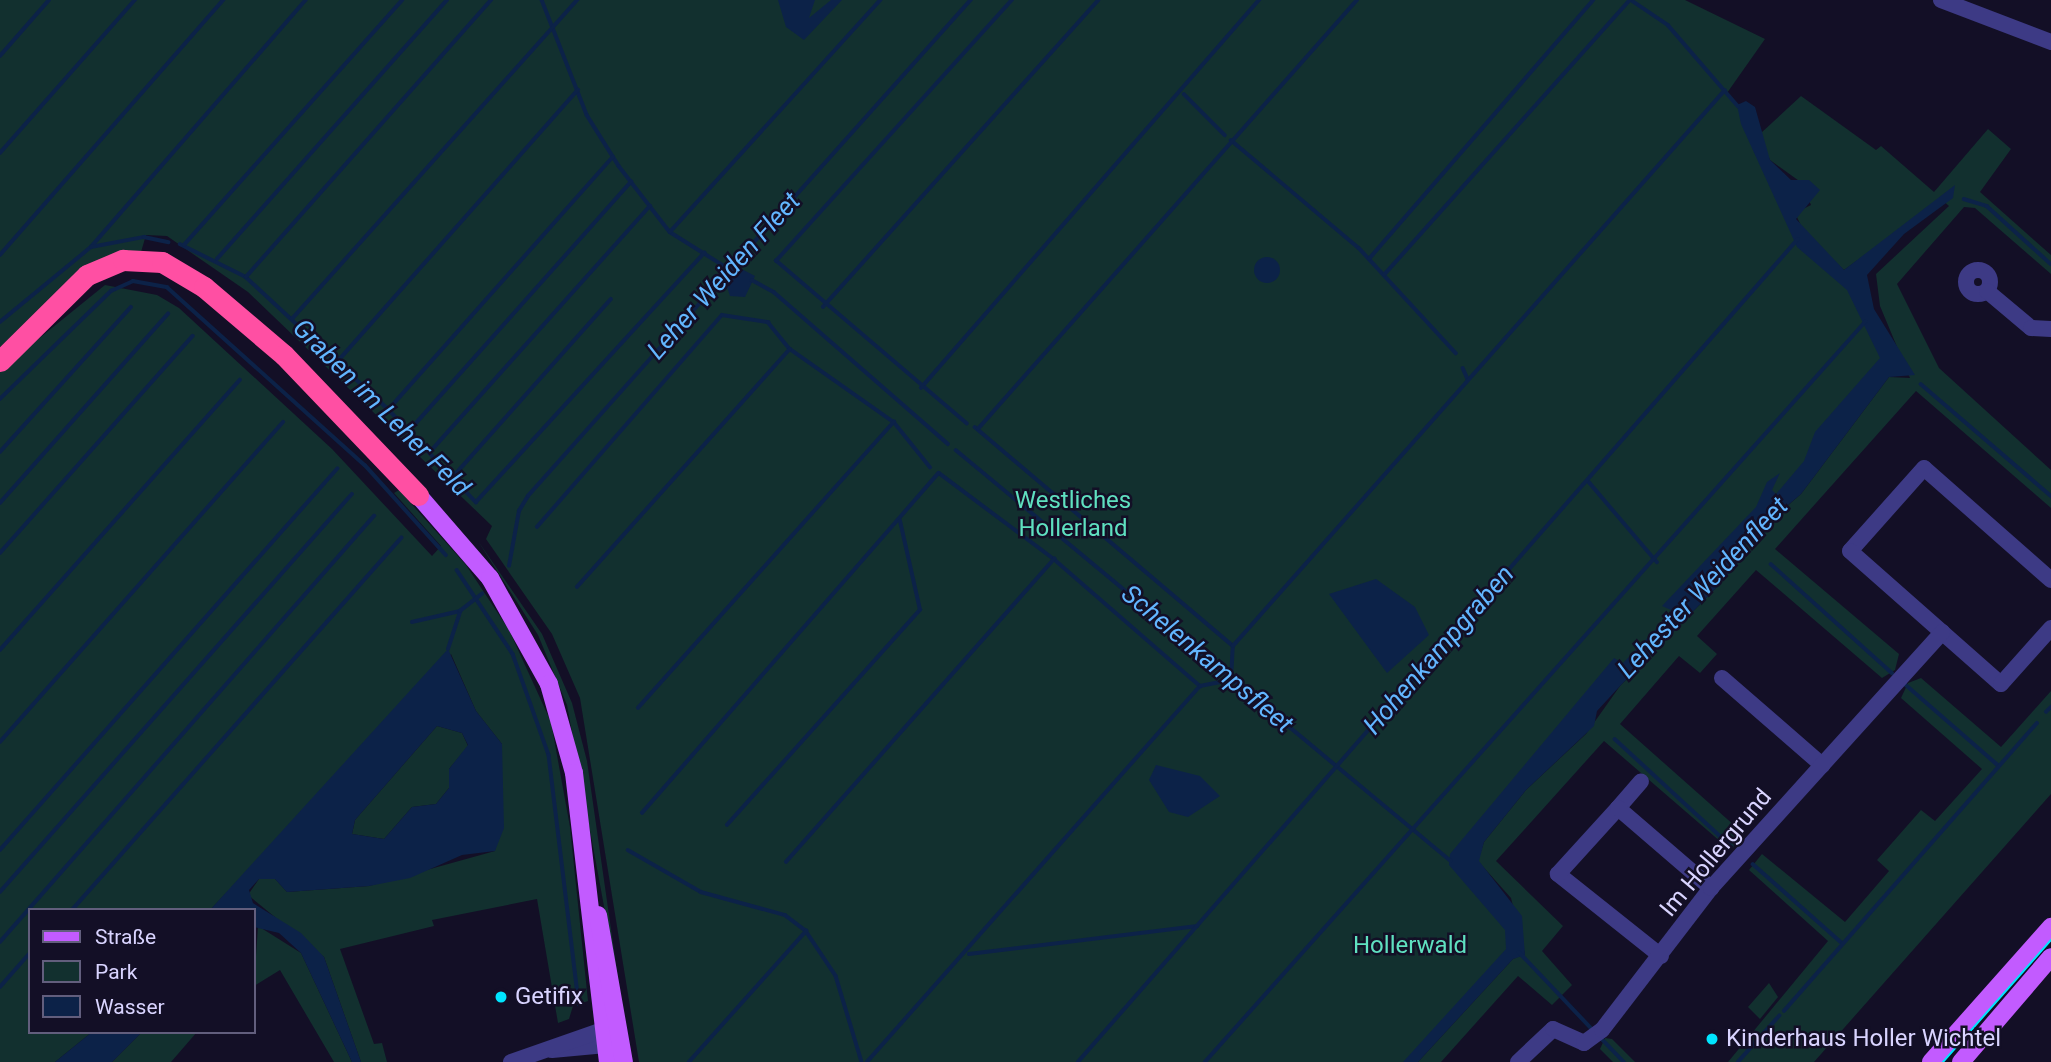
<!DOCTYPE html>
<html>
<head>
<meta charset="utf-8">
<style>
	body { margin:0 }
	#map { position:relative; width:2051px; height:1062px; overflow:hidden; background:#130f26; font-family:Roboto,sans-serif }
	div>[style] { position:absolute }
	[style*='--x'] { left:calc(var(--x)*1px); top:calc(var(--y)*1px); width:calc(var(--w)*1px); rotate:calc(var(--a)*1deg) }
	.green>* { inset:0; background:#12302f }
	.water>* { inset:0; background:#0c2248 }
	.round { border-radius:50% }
	.stream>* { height:3.5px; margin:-1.75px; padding:0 1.75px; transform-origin:1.75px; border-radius:1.75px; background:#0c2248 }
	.minor>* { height:16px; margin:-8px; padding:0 8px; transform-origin:8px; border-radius:8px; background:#3d3a85 }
	.minor>.ring { margin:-8px; padding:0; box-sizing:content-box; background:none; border:16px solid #3d3a85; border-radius:50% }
	.major>* { height:18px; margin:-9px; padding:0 9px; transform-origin:9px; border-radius:9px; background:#c25bff }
	.highway>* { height:21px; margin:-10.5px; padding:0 10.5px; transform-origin:10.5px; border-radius:10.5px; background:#ff4fa3 }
	.tram>* { height:2px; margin:-1px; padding:0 1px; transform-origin:1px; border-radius:1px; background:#00e5ff }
	.dots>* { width:19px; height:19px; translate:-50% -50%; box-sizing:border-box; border:4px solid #130f26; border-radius:50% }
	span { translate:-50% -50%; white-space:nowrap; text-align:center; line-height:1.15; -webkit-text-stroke:5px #130f26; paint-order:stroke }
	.park-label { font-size:24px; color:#5fe0c0 }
	.street-label { font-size:24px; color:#d9d4ff }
	.poi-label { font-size:24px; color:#d9d4ff }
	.left { translate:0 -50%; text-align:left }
	.water-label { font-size:26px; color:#62b6ff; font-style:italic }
	.legend { position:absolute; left:28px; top:908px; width:228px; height:126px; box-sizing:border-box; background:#130f26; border:2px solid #625e7d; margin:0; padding:9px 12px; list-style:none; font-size:21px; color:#d9d4ff }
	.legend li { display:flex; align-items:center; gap:14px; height:35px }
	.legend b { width:35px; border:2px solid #625e7d }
</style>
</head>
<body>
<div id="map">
	<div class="green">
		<div style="clip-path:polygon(0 0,1685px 0,1765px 39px,1727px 93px,1743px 112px,1804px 246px,1848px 282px,1892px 367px,1456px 859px,1516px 916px,1517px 950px,1417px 1062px,639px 1062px,580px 698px,552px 634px,486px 539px,492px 526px,248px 292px,167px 236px,146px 235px,141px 252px,127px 252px,0 347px)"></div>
		<div style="clip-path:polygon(1801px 96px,1876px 150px,1881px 146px,1934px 192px,1988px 129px,2011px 149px,1980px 192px,2051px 255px,2051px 274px,1975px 208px,1964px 207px,1897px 284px,1939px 368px,2051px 470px,2051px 508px,1916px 391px,1775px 549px,1899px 654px,1895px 670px,1882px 678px,1756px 570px,1697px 636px,1717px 654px,1700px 673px,1679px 656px,1620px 724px,1744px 834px,1740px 845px,1729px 849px,1604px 741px,1496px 861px,1563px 926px,1542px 951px,1572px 985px,1552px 1005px,1518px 976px,1441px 1062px,1418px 1062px,1513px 959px,1525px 954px,1511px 898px,1478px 861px,1484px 842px,1526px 790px,1586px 734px,1620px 686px,1714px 590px,1741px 559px,1746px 542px,1801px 494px,1889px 377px,1910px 378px,1880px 306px,1876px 274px,1949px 206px,1941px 199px,1844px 270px,1805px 234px,1795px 213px,1811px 205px,1802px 183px,1770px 160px,1763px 145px,1761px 133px)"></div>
		<div style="clip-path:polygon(105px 285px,157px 295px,179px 308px,332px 449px,432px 556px,441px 546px,394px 493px,399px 490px,466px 565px,509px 630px,551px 722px,570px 827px,588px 1001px,573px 1006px,569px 1019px,558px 1023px,537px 899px,432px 920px,434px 926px,340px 949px,374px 1044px,382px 1043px,387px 1062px,361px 1062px,324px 957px,248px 895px,259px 879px,275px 879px,287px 892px,369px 886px,495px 851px,502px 744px,476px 711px,451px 654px,210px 910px,30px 910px,30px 1032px,92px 1032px,55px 1062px,0 1062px,0 370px)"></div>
		<div style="clip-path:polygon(478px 541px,542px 634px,572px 703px,587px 761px,621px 999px,567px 705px,538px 635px)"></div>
		<div style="clip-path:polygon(1921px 678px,2001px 747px,2051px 691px,2051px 794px,1814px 1062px,1728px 1062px,1828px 941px,1749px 870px,1762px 854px,1845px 922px,1889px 871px,1877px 860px,1921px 810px,1935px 821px,1982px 769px,1901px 698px,1908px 683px)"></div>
		<div style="clip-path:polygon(437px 726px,462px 733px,468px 746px,449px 769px,449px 788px,436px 804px,412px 807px,384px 839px,352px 834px,355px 820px)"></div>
		<div style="clip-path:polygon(258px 926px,301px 953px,352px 1062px,334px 1062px,280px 970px,254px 986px)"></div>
		<div style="clip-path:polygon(1769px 983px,1778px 997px,1760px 1019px,1748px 1007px)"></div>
		<div style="clip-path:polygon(142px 1032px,197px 1032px,171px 1062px,112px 1062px)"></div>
		<div style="clip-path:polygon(1605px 1038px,1612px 1039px,1635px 1062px,1613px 1062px,1600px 1049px)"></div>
	</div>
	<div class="water">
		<div style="clip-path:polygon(778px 0,815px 0,809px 18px,831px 0,842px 0,804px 40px,786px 27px)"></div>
		<div style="clip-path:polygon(1746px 101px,1755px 107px,1770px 160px,1791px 180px,1809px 180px,1820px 190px,1796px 219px,1844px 270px,1955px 185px,1953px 198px,1904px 234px,1867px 275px,1874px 309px,1915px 375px,1889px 377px,1801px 494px,1746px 541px,1741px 559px,1714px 590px,1620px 686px,1597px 711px,1594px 726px,1526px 790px,1484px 842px,1479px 861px,1522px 916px,1525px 955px,1513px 959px,1418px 1062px,1403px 1062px,1506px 949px,1505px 930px,1449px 865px,1450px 854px,1614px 658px,1623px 663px,1667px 618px,1671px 610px,1662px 606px,1756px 507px,1767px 482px,1780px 473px,1772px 490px,1776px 494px,1804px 461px,1815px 432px,1880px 358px,1847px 290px,1797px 247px,1741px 124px,1737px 105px)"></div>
		<div class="round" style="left:1254px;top:257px;width:26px;height:26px"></div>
		<div style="clip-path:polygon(730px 263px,755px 276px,745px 297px,730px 296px,726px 284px,715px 283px)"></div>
		<div style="clip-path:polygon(1376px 579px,1415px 607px,1429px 635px,1387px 673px,1329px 594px)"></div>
		<div style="clip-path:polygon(evenodd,448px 649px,476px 711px,502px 744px,504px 828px,495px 851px,462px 855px,410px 878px,369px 886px,287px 892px,275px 879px,259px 879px,249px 890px,253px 903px,301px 933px,324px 957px,361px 1062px,352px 1062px,301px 953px,279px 933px,254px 927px,254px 910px,210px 910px,448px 649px,437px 726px,462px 733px,468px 745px,449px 769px,449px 788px,436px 804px,412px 807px,384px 839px,352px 834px,355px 820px,437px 726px)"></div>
		<div style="clip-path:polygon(1156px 765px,1200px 776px,1220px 796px,1188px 817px,1169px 812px,1149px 780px)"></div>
		<div style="clip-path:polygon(92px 1032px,142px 1032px,112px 1062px,55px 1062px)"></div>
	</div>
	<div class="stream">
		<div style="--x:542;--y:0;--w:123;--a:68.6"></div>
		<div style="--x:587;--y:115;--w:60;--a:57.9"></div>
		<div style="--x:619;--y:166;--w:83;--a:52.3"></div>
		<div style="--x:670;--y:232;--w:70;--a:32.1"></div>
		<div style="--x:1631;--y:0;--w:45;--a:34"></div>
		<div style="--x:1668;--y:25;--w:107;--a:49.2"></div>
		<div style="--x:0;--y:56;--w:74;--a:-48.8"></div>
		<div style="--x:1184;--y:94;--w:58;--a:45"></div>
		<div style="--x:1231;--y:140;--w:167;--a:40.2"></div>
		<div style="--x:1359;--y:248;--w:143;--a:47.3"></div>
		<div style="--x:0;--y:153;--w:204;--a:-48.6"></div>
		<div style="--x:1964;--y:199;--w:24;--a:17"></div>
		<div style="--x:1987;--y:206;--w:86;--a:42.2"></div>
		<div style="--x:670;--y:232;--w:313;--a:-47.8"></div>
		<div style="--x:180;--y:244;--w:74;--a:26.6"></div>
		<div style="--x:246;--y:277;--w:195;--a:42.9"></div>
		<div style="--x:389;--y:410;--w:127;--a:46.6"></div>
		<div style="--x:476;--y:502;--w:338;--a:-47.5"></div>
		<div style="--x:184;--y:245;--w:328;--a:-48.3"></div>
		<div style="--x:91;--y:247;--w:327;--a:-49"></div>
		<div style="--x:0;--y:255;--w:339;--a:-48.8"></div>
		<div style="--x:217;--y:259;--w:346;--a:-48.4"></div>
		<div style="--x:1369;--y:259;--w:342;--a:-49.1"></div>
		<div style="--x:731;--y:268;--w:360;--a:-48.2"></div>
		<div style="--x:1384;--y:275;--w:369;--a:-48.2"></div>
		<div style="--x:246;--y:277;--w:370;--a:-48.5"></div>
		<div style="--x:752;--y:280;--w:25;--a:29"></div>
		<div style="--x:774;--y:292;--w:231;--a:41.1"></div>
		<div style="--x:823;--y:307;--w:412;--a:-48.1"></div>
		<div style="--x:292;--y:319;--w:428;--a:-48.2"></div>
		<div style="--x:0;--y:322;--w:118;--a:-39.5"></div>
		<div style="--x:91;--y:247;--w:54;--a:-10.7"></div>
		<div style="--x:144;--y:237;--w:25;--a:12"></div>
		<div style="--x:338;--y:361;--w:362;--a:-48.5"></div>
		<div style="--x:1463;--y:368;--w:12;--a:66"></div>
		<div style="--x:1921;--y:384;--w:172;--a:40.7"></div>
		<div style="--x:921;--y:388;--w:515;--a:-48.94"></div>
		<div style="--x:0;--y:399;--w:155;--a:-44.2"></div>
		<div style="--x:111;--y:291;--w:24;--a:-24"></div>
		<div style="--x:133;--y:281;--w:35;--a:10"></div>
		<div style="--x:167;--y:287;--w:266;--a:42"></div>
		<div style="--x:365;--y:465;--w:121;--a:48"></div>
		<div style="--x:389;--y:409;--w:337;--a:-48.4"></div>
		<div style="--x:967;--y:424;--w:251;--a:-139.5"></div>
		<div style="--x:776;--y:261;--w:352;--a:-47.9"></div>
		<div style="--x:975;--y:427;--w:338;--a:40.3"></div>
		<div style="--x:978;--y:429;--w:572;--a:-48.54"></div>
		<div style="--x:409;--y:431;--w:334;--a:-48.3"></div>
		<div style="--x:956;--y:450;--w:643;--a:39.7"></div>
		<div style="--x:0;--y:452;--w:195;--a:-47.9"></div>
		<div style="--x:430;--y:452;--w:330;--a:-48.2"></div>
		<div style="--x:939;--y:473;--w:144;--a:36.8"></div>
		<div style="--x:1054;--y:559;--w:194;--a:41"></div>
		<div style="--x:452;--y:478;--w:239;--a:-48.4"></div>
		<div style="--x:1589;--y:482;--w:105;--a:49.6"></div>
		<div style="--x:0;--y:503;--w:253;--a:-48.4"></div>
		<div style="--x:537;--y:527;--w:281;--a:-48.9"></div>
		<div style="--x:722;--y:315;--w:47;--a:8.7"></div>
		<div style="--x:768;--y:322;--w:35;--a:51"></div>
		<div style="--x:790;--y:349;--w:127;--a:35.1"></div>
		<div style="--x:894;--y:422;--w:58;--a:51.3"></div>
		<div style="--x:0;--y:553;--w:290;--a:-48.4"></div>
		<div style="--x:1771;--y:564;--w:163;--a:42"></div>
		<div style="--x:509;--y:566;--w:56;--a:-79.7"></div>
		<div style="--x:519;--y:511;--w:17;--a:-59"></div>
		<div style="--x:528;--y:496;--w:287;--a:-48.3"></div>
		<div style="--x:457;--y:570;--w:101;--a:56.3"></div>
		<div style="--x:513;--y:654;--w:107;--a:70.4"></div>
		<div style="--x:549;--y:755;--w:251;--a:83.1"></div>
		<div style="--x:577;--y:587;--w:319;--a:-48.2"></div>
		<div style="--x:412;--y:622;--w:49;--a:-12.9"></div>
		<div style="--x:448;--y:649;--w:40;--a:-72"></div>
		<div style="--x:460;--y:611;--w:28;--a:-38"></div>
		<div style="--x:0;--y:650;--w:361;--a:-48.4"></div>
		<div style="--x:1905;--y:684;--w:123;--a:41.1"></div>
		<div style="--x:638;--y:708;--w:384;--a:-48.2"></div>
		<div style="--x:2046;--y:712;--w:7;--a:-45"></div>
		<div style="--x:1615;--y:739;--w:158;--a:42.7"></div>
		<div style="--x:0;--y:742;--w:427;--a:-48.5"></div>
		<div style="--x:642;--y:813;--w:451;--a:-48.9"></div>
		<div style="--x:727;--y:825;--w:289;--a:-48.1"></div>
		<div style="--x:920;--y:610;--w:91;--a:-102.7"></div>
		<div style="--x:0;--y:850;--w:509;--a:-48.51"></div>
		<div style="--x:628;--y:850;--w:84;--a:29.9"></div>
		<div style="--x:701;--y:892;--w:87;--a:15.3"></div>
		<div style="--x:785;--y:915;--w:26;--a:37"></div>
		<div style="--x:806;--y:931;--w:54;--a:56.3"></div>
		<div style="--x:836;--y:976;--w:90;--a:73.2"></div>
		<div style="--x:786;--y:862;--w:405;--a:-48.5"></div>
		<div style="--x:1753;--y:864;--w:119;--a:41.6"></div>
		<div style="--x:0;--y:892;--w:531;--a:-48.51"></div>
		<div style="--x:72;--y:910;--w:497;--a:-48.5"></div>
		<div style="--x:0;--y:942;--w:567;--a:-48.72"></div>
		<div style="--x:1519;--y:952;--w:108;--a:46.5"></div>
		<div style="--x:969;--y:954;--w:230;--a:-7"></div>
		<div style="--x:0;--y:987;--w:45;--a:-48.6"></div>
		<div style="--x:1784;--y:1011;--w:383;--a:-48.7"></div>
		<div style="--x:1601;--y:1038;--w:33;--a:46"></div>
		<div style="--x:689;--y:1062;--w:176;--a:-48.2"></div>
		<div style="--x:867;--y:1062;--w:502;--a:-48.47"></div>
		<div style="--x:1200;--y:686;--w:32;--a:-11"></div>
		<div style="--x:1231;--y:680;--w:34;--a:-87"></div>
		<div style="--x:1233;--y:646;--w:742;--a:-48.49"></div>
		<div style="--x:1078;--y:1062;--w:1093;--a:-48.82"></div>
		<div style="--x:1205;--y:1062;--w:992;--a:-48.27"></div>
		<div style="--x:1738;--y:1062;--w:62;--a:-48.3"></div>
	</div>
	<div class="minor">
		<div style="--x:1941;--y:0;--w:118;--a:20.9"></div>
		<div class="ring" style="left:1966px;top:270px;width:8px;height:8px"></div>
		<div style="--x:1987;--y:291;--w:57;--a:40.1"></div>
		<div style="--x:2031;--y:328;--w:20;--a:3"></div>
		<div style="--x:2051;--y:580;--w:169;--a:-138.6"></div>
		<div style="--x:1924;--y:468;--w:111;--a:131.7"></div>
		<div style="--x:1850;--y:551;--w:201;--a:41.4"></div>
		<div style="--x:2001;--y:684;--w:75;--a:-48.2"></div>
		<div style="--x:1722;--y:678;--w:133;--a:41"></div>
		<div style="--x:1618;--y:808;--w:35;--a:-49"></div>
		<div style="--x:1661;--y:956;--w:132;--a:-141.5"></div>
		<div style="--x:1558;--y:874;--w:89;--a:-47.7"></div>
		<div style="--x:1618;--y:808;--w:123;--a:40.7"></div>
		<div style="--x:552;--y:1050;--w:65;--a:-5.3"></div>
		<div style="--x:511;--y:1062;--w:109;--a:-19.3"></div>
		<div style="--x:1518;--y:1062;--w:48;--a:-43.3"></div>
		<div style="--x:1553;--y:1029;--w:34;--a:24"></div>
		<div style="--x:1584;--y:1043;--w:22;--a:-36"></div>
		<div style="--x:1602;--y:1030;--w:179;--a:-52.5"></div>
		<div style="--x:1711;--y:888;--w:345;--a:-47.9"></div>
	</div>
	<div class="major">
		<div style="--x:418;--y:495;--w:110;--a:49.1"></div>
		<div style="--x:490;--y:578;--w:121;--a:60.9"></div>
		<div style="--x:549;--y:684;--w:92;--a:74.3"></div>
		<div style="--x:574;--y:773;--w:291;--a:83.3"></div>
		<div style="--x:598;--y:915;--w:149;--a:80"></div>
		<div style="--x:1931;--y:1062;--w:181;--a:-48.4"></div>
		<div style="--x:1961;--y:1062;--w:138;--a:-49.4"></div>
	</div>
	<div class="highway">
		<div style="--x:0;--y:361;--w:122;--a:-44.7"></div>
		<div style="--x:87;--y:275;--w:39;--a:-23"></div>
		<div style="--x:123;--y:260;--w:39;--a:3"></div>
		<div style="--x:162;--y:262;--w:49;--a:30.8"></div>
		<div style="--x:204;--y:287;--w:105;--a:40.4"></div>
		<div style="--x:284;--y:355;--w:194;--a:46.3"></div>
	</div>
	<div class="tram">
		<div style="--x:1943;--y:1062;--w:163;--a:-48.5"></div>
	</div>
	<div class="dots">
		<div style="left:501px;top:997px;background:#00e5ff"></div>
		<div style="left:1712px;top:1039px;background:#00e5ff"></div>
	</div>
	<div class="park-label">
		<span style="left:1073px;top:515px">Westliches<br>Hollerland</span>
		<span style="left:1410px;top:946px">Hollerwald</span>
	</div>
	<div class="street-label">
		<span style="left:1716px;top:853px;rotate:-50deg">Im Hollergrund</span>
	</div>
	<div class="poi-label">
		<span class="left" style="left:515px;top:997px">Getifix</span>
		<span class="left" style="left:1726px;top:1039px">Kinderhaus Holler Wichtel</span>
	</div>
	<div class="water-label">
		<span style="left:724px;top:276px;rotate:-48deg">Leher Weiden Fleet</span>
		<span style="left:381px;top:408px;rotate:45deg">Graben im Leher Feld</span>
		<span style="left:1703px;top:588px;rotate:-47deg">Lehester Weidenfleet</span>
		<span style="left:1439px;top:650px;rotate:-49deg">Hohenkampgraben</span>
		<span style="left:1207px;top:659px;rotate:40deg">Schelenkampsfleet</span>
	</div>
	<ul class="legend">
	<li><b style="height:9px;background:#c25bff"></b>Straße</li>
	<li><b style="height:19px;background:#12302f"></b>Park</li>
	<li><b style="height:19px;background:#0c2248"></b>Wasser</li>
	</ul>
</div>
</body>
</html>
